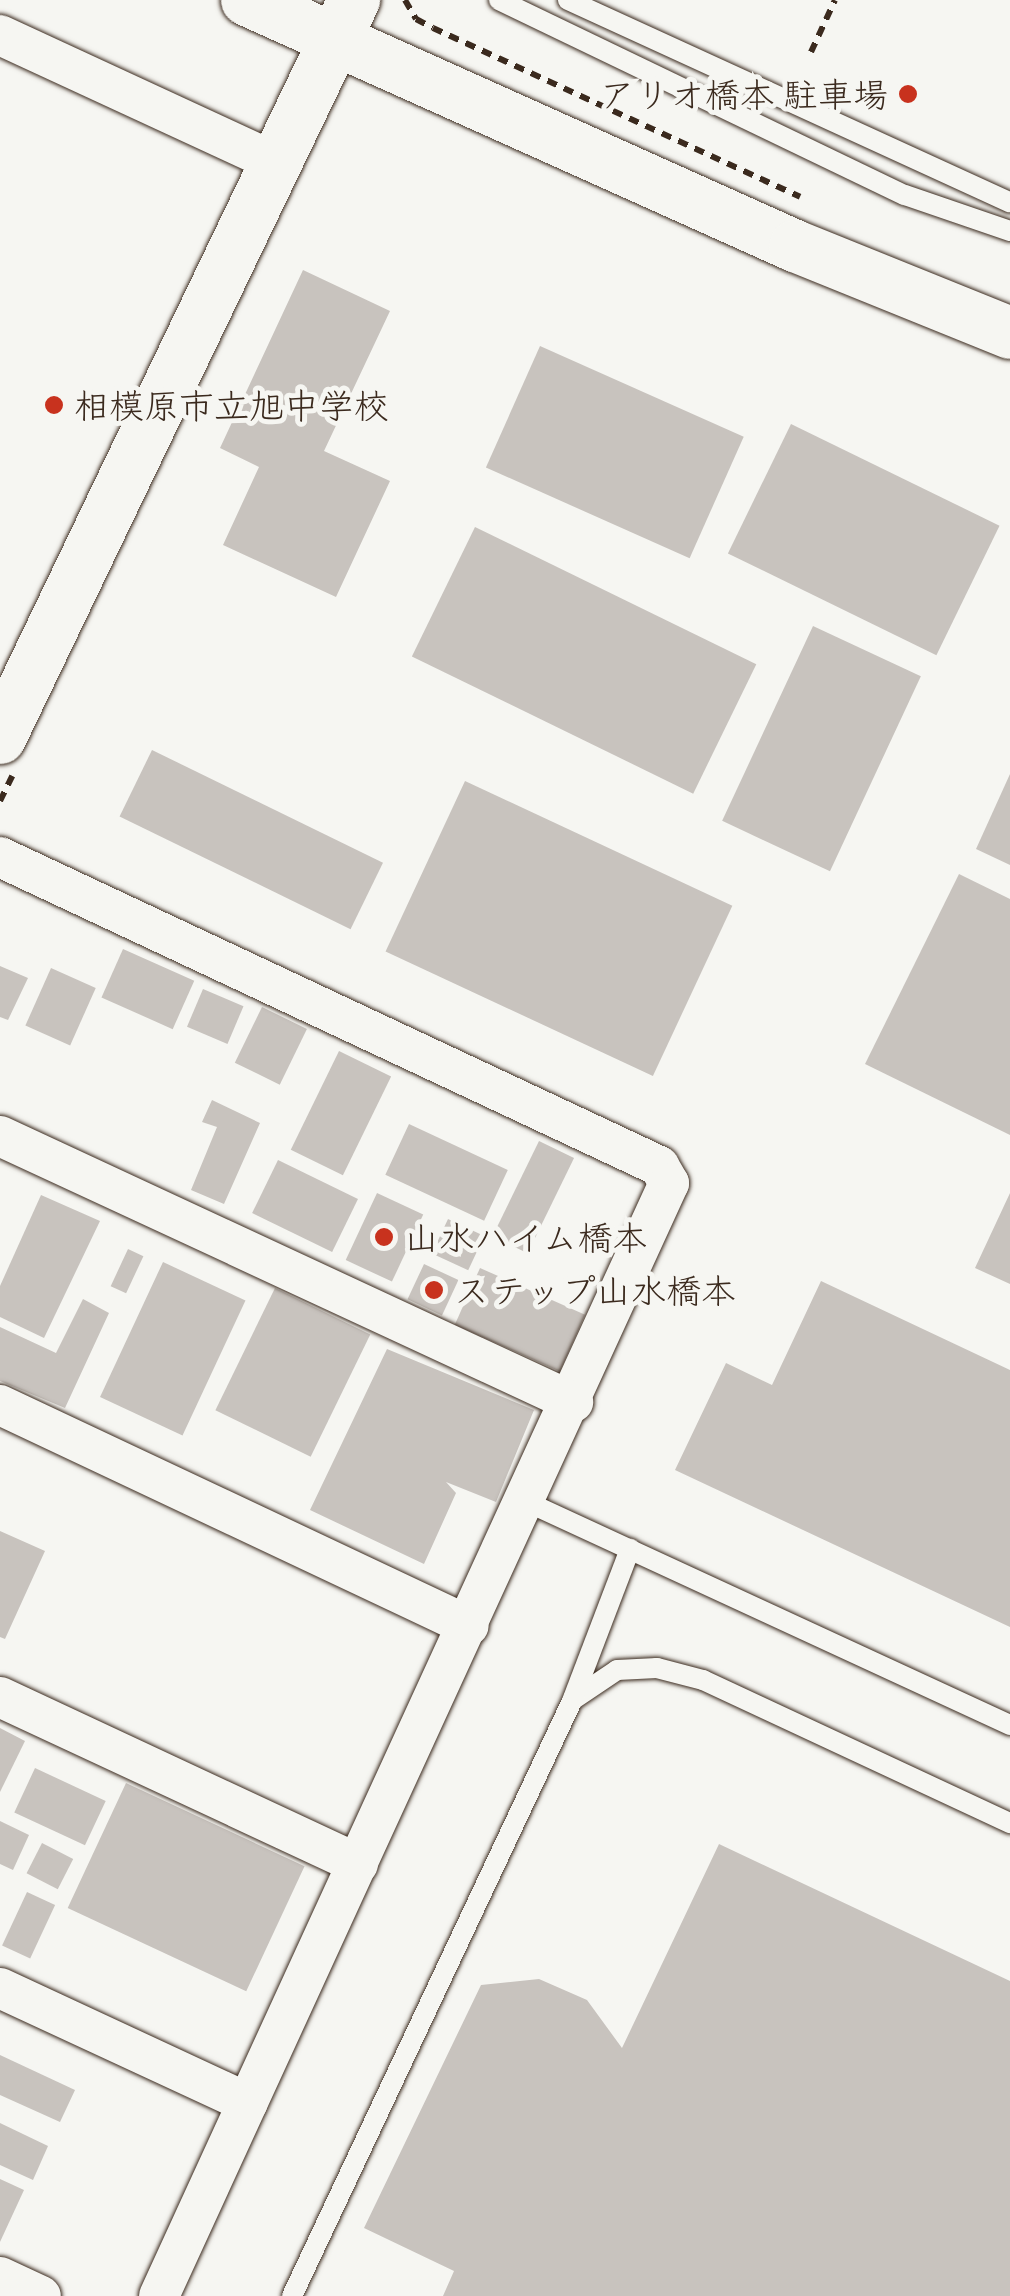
<!DOCTYPE html>
<html>
<head>
<meta charset="utf-8">
<style>
	body { margin:0 }
	#map { position:relative; width:1010px; height:2296px; overflow:hidden; background:#f6f6f2; font-family:Delius,"Klee One",sans-serif }
	div>[style] { position:absolute }
	[style*='--x'] { left:calc(var(--x)*1px); top:calc(var(--y)*1px); width:calc(var(--w)*1px); rotate:calc(var(--a)*1deg) }
	.building>* { inset:0; background:#c8c3be; transform-origin:0 0 }
	.path>* { height:6px; margin-top:-3px; transform-origin:0; background:repeating-linear-gradient(90deg,#3b2a1e 0 10px,transparent 0 18px) }
	.roads { filter:drop-shadow(0 0 2px #3b2a1e) drop-shadow(0 0 2px #3b2a1e) }
	.service>* { height:20px; margin:-10px; padding:0 10px; transform-origin:10px; border-radius:10px; background:#f6f6f2 }
	.minor>* { height:40px; margin:-20px; padding:0 20px; transform-origin:20px; border-radius:20px; background:#f6f6f2 }
	.tertiary>* { height:52px; margin:-26px; padding:0 26px; transform-origin:26px; border-radius:26px; background:#f6f6f2 }
	.dots>* { width:28px; height:28px; translate:-50% -50%; box-sizing:border-box; border:5px solid #f6f6f2; border-radius:50% }
	span { translate:-50% -50%; white-space:nowrap; text-align:center; line-height:1.15; -webkit-text-stroke:10px #f6f6f2; paint-order:stroke }
	.poi-label { font-size:35px; color:#3b2a1e }
	.right { translate:-100% -50%; text-align:right }
	.left { translate:0 -50%; text-align:left }
</style>
</head>
<body>
<div id="map">
	<div class="building">
		<div style="clip-path:polygon(303px 270px,390px 311px,324px 451px,390px 481px,336px 597px,223px 545px,259px 467px,220px 448px)"></div>
		<div style="left:540px;top:346px;width:223px;height:133px;rotate:24deg"></div>
		<div style="left:791px;top:424px;width:232px;height:144px;rotate:26deg"></div>
		<div style="left:475px;top:527px;width:313px;height:144px;rotate:26deg"></div>
		<div style="left:813px;top:626px;width:119px;height:215px;rotate:25deg"></div>
		<div style="left:152px;top:750px;width:257px;height:74px;rotate:26deg"></div>
		<div style="clip-path:polygon(1010px 774px,1010px 865px,976px 849px)"></div>
		<div style="left:465px;top:781px;width:295px;height:188px;rotate:25deg"></div>
		<div style="clip-path:polygon(959px 874px,1010px 899px,1010px 1135px,865px 1064px)"></div>
		<div style="left:123px;top:949px;width:78px;height:53px;rotate:24deg"></div>
		<div style="clip-path:polygon(0 966px,28px 978px,8px 1020px,0 1017px)"></div>
		<div style="left:51px;top:968px;width:49px;height:63px;rotate:24deg"></div>
		<div style="left:203px;top:989px;width:44px;height:41px;rotate:23deg"></div>
		<div style="left:262px;top:1007px;width:50px;height:62px;rotate:26deg"></div>
		<div style="left:339px;top:1051px;width:58px;height:110px;rotate:26deg"></div>
		<div style="clip-path:polygon(212px 1100px,260px 1123px,224px 1204px,191px 1190px,217px 1127px,202px 1122px)"></div>
		<div style="left:409px;top:1124px;width:109px;height:56px;rotate:25deg"></div>
		<div style="left:539px;top:1141px;width:39px;height:106px;rotate:26deg"></div>
		<div style="left:278px;top:1160px;width:89px;height:59px;rotate:26deg"></div>
		<div style="left:377px;top:1193px;width:51px;height:74px;rotate:25deg"></div>
		<div style="clip-path:polygon(1010px 1193px,1010px 1284px,975px 1268px)"></div>
		<div style="clip-path:polygon(41px 1195px,100px 1221px,44px 1338px,0 1317px,0 1286px)"></div>
		<div style="left:448px;top:1219px;width:40px;height:38px;rotate:25deg"></div>
		<div style="left:128px;top:1249px;width:17px;height:41px;rotate:25deg"></div>
		<div style="left:163px;top:1262px;width:91px;height:149px;rotate:25deg"></div>
		<div style="left:424px;top:1264px;width:38px;height:39px;rotate:25deg"></div>
		<div style="left:480px;top:1268px;width:115px;height:62px;rotate:24deg"></div>
		<div style="clip-path:polygon(821px 1281px,1010px 1370px,1010px 1627px,675px 1470px,726px 1363px,772px 1385px)"></div>
		<div style="left:275px;top:1288px;width:106px;height:136px;rotate:26deg"></div>
		<div style="clip-path:polygon(83px 1299px,109px 1313px,65px 1408px,0 1381px,0 1327px,56px 1353px)"></div>
		<div style="clip-path:polygon(387px 1349px,534px 1410px,496px 1502px,446px 1482px,456px 1493px,424px 1564px,310px 1510px)"></div>
		<div style="clip-path:polygon(0 1531px,45px 1551px,5px 1639px,0 1637px)"></div>
		<div style="clip-path:polygon(0 1728px,25px 1741px,0 1792px)"></div>
		<div style="left:35px;top:1768px;width:78px;height:49px;rotate:25deg"></div>
		<div style="left:126px;top:1783px;width:197px;height:138px;rotate:25deg"></div>
		<div style="clip-path:polygon(0 1821px,29px 1835px,13px 1870px,0 1864px)"></div>
		<div style="left:42px;top:1843px;width:35px;height:34px;rotate:27deg"></div>
		<div style="clip-path:polygon(719px 1844px,1010px 1981px,1010px 2296px,443px 2296px,454px 2271px,364px 2228px,481px 1985px,539px 1979px,587px 2000px,622px 2048px)"></div>
		<div style="left:27px;top:1892px;width:31px;height:59px;rotate:25deg"></div>
		<div style="clip-path:polygon(0 2055px,75px 2090px,60px 2122px,0 2095px)"></div>
		<div style="clip-path:polygon(0 2123px,48px 2146px,33px 2180px,0 2165px)"></div>
		<div style="clip-path:polygon(0 2179px,24px 2190px,0 2242px)"></div>
	</div>
	<div class="path">
		<div style="--x:405;--y:0;--w:22;--a:60"></div>
		<div style="--x:416;--y:19;--w:19;--a:28"></div>
		<div style="--x:433;--y:28;--w:404;--a:24.7"></div>
		<div style="--x:811;--y:52;--w:57;--a:-65.2"></div>
		<div style="--x:0;--y:801;--w:28;--a:-64"></div>
	</div>
	<div class="roads">
		<div class="service">
			<div style="--x:499;--y:0;--w:450;--a:25.7"></div>
			<div style="--x:905;--y:195;--w:111;--a:18.9"></div>
			<div style="--x:568;--y:0;--w:486;--a:24.6"></div>
			<div style="--x:527;--y:1502;--w:532;--a:24.78"></div>
			<div style="--x:574;--y:1699;--w:52;--a:-34"></div>
			<div style="--x:617;--y:1670;--w:40;--a:-2.9"></div>
			<div style="--x:657;--y:1668;--w:48;--a:14.6"></div>
			<div style="--x:703;--y:1680;--w:339;--a:25"></div>
			<div style="--x:292;--y:2296;--w:658;--a:-64.8"></div>
			<div style="--x:572;--y:1701;--w:163;--a:-69.1"></div>
		</div>
		<div class="minor">
			<div style="--x:0;--y:35;--w:305;--a:24.8"></div>
			<div style="--x:0;--y:857;--w:728;--a:25.12"></div>
			<div style="--x:659;--y:1166;--w:20;--a:60"></div>
			<div style="--x:669;--y:1183;--w:1224;--a:114.62"></div>
			<div style="--x:0;--y:1136;--w:632;--a:24.9"></div>
			<div style="--x:0;--y:1405;--w:518;--a:25.23"></div>
			<div style="--x:0;--y:1697;--w:395;--a:25"></div>
			<div style="--x:0;--y:1988;--w:273;--a:24.9"></div>
			<div style="--x:0;--y:2277;--w:45;--a:24.9"></div>
		</div>
		<div class="tertiary">
			<div style="--x:247;--y:0;--w:601;--a:24.18"></div>
			<div style="--x:795;--y:246;--w:232;--a:22"></div>
			<div style="--x:0;--y:738;--w:819;--a:-64.37"></div>
		</div>
	</div>
	<div class="dots">
		<div style="left:908px;top:94px;background:#c8321e"></div>
		<div style="left:54px;top:405px;background:#c8321e"></div>
		<div style="left:384px;top:1237px;background:#c8321e"></div>
		<div style="left:434px;top:1290px;background:#c8321e"></div>
	</div>
	<div class="poi-label">
		<span class="right" style="left:888px;top:94px">アリオ橋本 駐車場</span>
		<span class="left" style="left:74px;top:405px">相模原市立旭中学校</span>
		<span class="left" style="left:404px;top:1237px">山水ハイム橋本</span>
		<span class="left" style="left:454px;top:1290px">ステップ山水橋本</span>
	</div>
</div>
</body>
</html>
